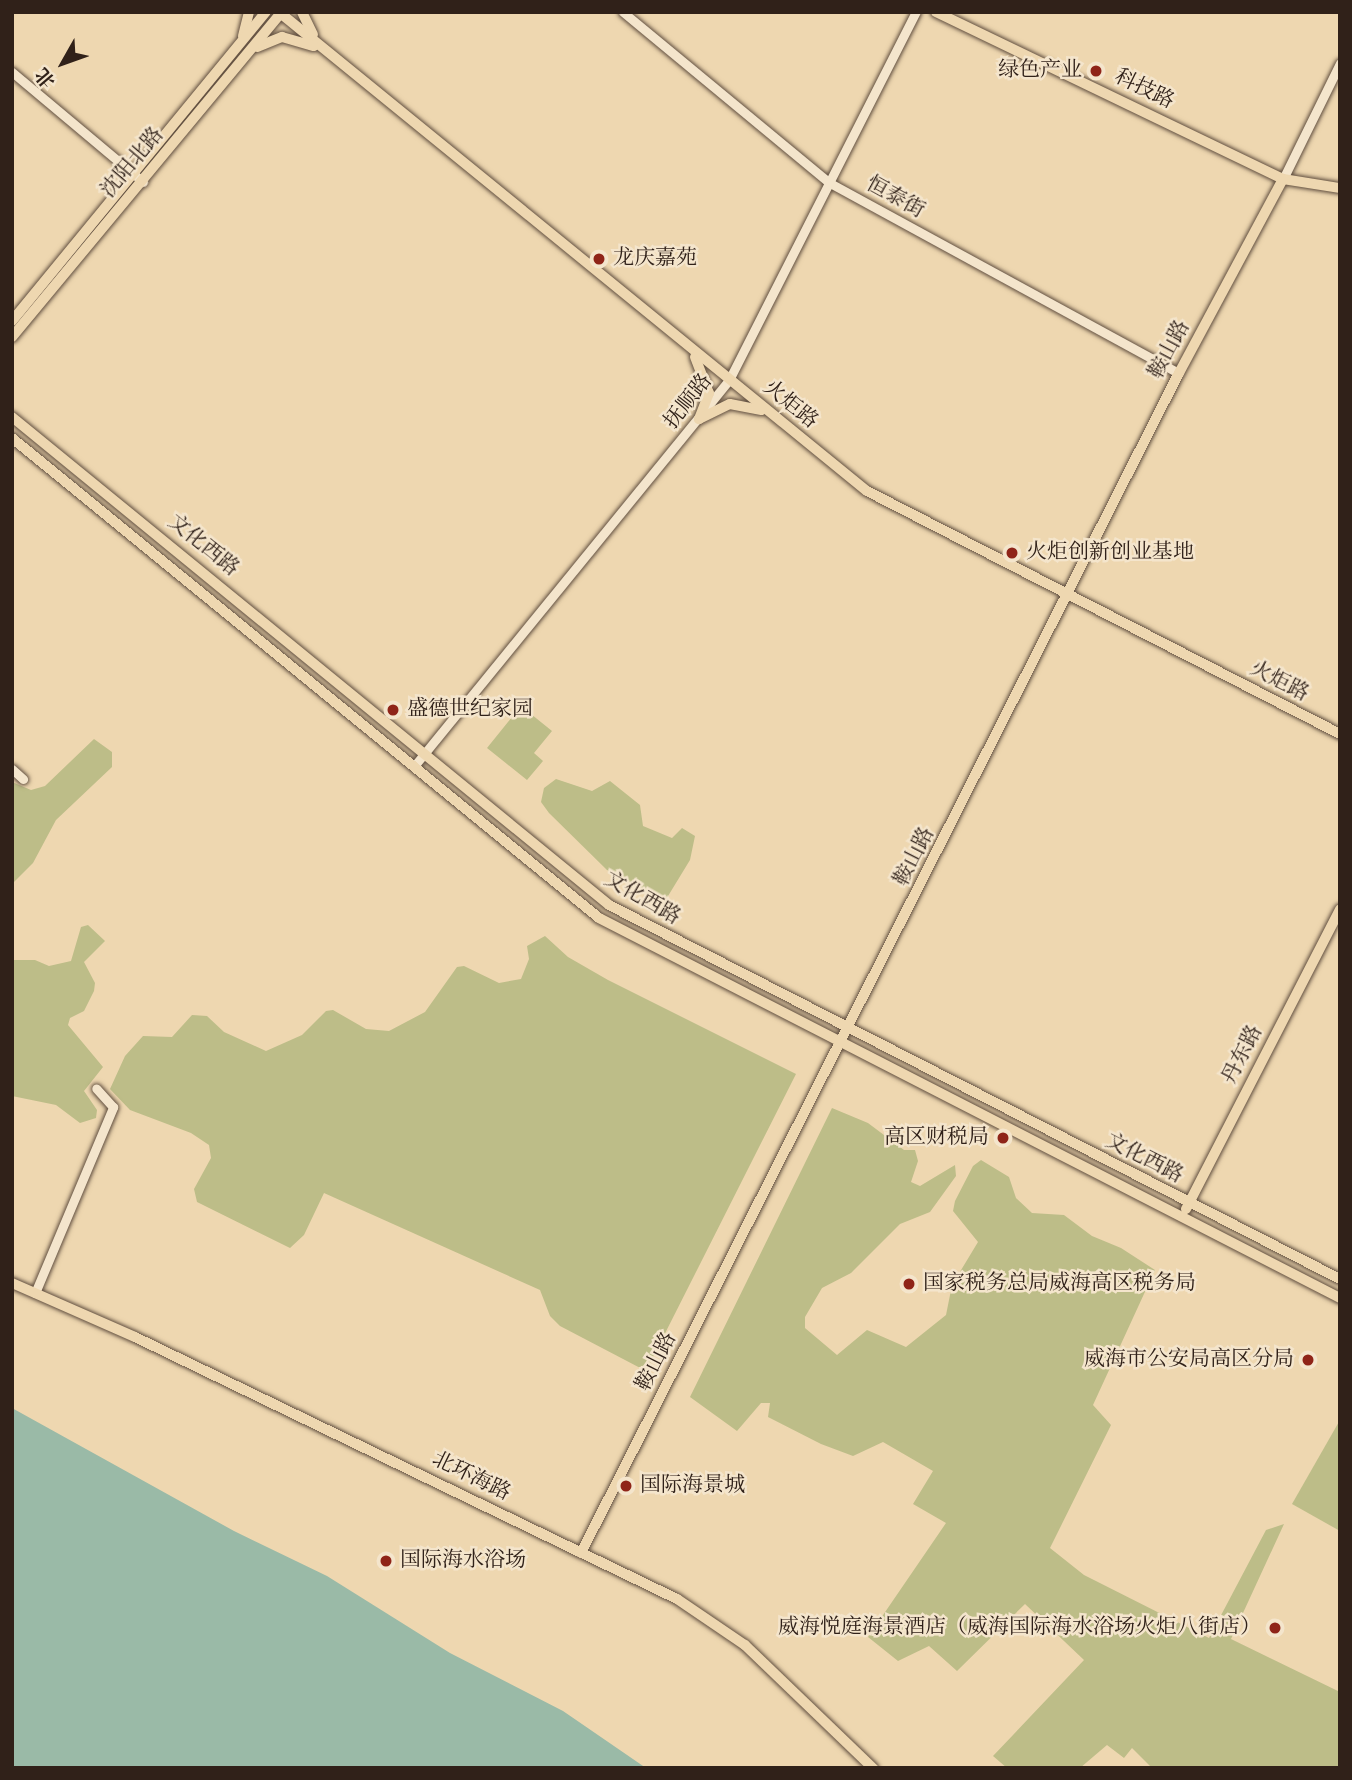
<!DOCTYPE html>
<html>
<head>
<meta charset="utf-8">
<style>
	body { margin:0 }
	#map { position:relative; width:1352px; height:1780px; overflow:hidden; background:#eed7b0; font-family:"Old Standard TT","Noto Serif SC",serif }
	div>[style] { position:absolute }
	[style*='--x'] { left:calc(var(--x)*1px); top:calc(var(--y)*1px); width:calc(var(--w)*1px); rotate:calc(var(--a)*1deg) }
	.green>* { inset:0; background:#bdbd88 }
	.water>* { inset:0; background:#9abaa7 }
	.roads { filter:drop-shadow(0 0 2px #604e3f) drop-shadow(0 0 2px #604e3f) }
	.minor>* { height:9px; margin:-4.5px; padding:0 4.5px; transform-origin:4.5px; border-radius:4.5px; background:#f4e5cc }
	.major>* { height:10px; margin:-5px; padding:0 5px; transform-origin:5px; border-radius:5px; background:#eed7b0 }
	.dots>* { width:19px; height:19px; translate:-50% -50%; box-sizing:border-box; border:4px solid #f4e5cc; border-radius:50% }
	span { translate:-50% -50%; white-space:nowrap; text-align:center; line-height:1.15; -webkit-text-stroke:5px #f4e5cc; paint-order:stroke }
	.poi-label { font-size:21px; color:#302119 }
	.right { translate:-100% -50%; text-align:right }
	.left { translate:0 -50%; text-align:left }
	.street-label { font-size:21px; color:#302119 }
	.frame { position:absolute; inset:0; border:14px solid #302119; pointer-events:none }
	.north { position:absolute; left:28px; top:28px; width:70px; height:70px; -webkit-text-stroke:5px #f4e5cc; paint-order:stroke; rotate:230deg; font-size:19px; font-weight:700; line-height:28px; text-align:center; color:#302119 }
	.north::after { content:''; display:block; margin:auto; width:24px; height:32px; background:#302119; clip-path:polygon(50% 0,100% 100%,50% 72%,0 100%) }
</style>
</head>
<body>
<div id="map">
	<div class="green">
		<div style="clip-path:polygon(521px 706px,552px 731px,534px 753px,543px 761px,527px 780px,487px 748px)"></div>
		<div style="clip-path:polygon(94px 739px,112px 752px,112px 767px,56px 820px,33px 863px,12px 884px,12px 782px,31px 790px,45px 786px)"></div>
		<div style="clip-path:polygon(556px 779px,592px 791px,610px 781px,640px 805px,643px 826px,672px 838px,682px 828px,695px 836px,690px 860px,665px 901px,607px 870px,549px 813px,541px 802px,544px 788px)"></div>
		<div style="clip-path:polygon(88px 925px,105px 941px,84px 962px,95px 983px,94px 991px,84px 1011px,70px 1018px,68px 1025px,103px 1067px,84px 1091px,97px 1110px,96px 1118px,80px 1123px,56px 1105px,12px 1096px,12px 960px,35px 960px,49px 966px,71px 961px,81px 927px)"></div>
		<div style="clip-path:polygon(545px 936px,568px 957px,608px 980px,796px 1074px,646px 1371px,560px 1326px,550px 1316px,540px 1290px,324px 1193px,304px 1235px,290px 1248px,197px 1202px,194px 1189px,211px 1158px,209px 1145px,191px 1133px,130px 1110px,110px 1089px,125px 1056px,143px 1036px,172px 1037px,192px 1015px,207px 1016px,224px 1032px,266px 1051px,302px 1035px,326px 1011px,333px 1010px,366px 1029px,389px 1031px,425px 1012px,457px 967px,464px 966px,499px 983px,521px 979px,529px 959px,527px 946px)"></div>
		<div style="clip-path:polygon(832px 1108px,868px 1123px,904px 1150px,915px 1150px,918px 1161px,911px 1182px,920px 1186px,955px 1165px,956px 1176px,930px 1212px,900px 1224px,851px 1273px,822px 1288px,805px 1317px,805px 1328px,837px 1355px,867px 1330px,906px 1347px,946px 1315px,952px 1285px,978px 1242px,953px 1211px,955px 1201px,973px 1166px,981px 1160px,1009px 1177px,1016px 1198px,1032px 1213px,1064px 1215px,1092px 1236px,1121px 1248px,1155px 1270px,1093px 1405px,1111px 1425px,1050px 1548px,1084px 1575px,1209px 1638px,1266px 1530px,1284px 1524px,1231px 1639px,1340px 1692px,1340px 1768px,1152px 1768px,1132px 1748px,1124px 1758px,1107px 1745px,1080px 1768px,1007px 1768px,993px 1756px,1084px 1660px,1025px 1604px,957px 1671px,929px 1646px,898px 1661px,868px 1637px,946px 1523px,913px 1504px,933px 1471px,883px 1442px,853px 1456px,821px 1444px,768px 1417px,770px 1403px,761px 1403px,737px 1431px,690px 1397px)"></div>
		<div style="clip-path:polygon(1340px 1420px,1340px 1531px,1292px 1504px)"></div>
	</div>
	<div class="water">
		<div style="clip-path:polygon(12px 1408px,234px 1531px,327px 1576px,450px 1653px,563px 1711px,646px 1768px,12px 1768px)"></div>
	</div>
	<div class="roads">
		<div class="minor">
			<div style="--x:623;--y:12;--w:268;--a:39.6"></div>
			<div style="--x:830;--y:183;--w:397;--a:28.6"></div>
			<div style="--x:12;--y:72;--w:171;--a:40"></div>
			<div style="--x:1283;--y:179;--w:129;--a:-63.8"></div>
			<div style="--x:415;--y:765;--w:497;--a:-50.8"></div>
			<div style="--x:729;--y:380;--w:413;--a:-63.1"></div>
			<div style="--x:12;--y:769;--w:15;--a:42"></div>
			<div style="--x:35;--y:1293;--w:202;--a:-67.2"></div>
			<div style="--x:113;--y:1107;--w:25;--a:-132"></div>
		</div>
		<div class="major">
			<div style="--x:279;--y:12;--w:758;--a:39.17"></div>
			<div style="--x:867;--y:491;--w:532;--a:27.19"></div>
			<div style="--x:302;--y:12;--w:25;--a:64"></div>
			<div style="--x:936;--y:12;--w:385;--a:25.7"></div>
			<div style="--x:1283;--y:179;--w:58;--a:9"></div>
			<div style="--x:243;--y:36;--w:25;--a:-76"></div>
			<div style="--x:257;--y:47;--w:27;--a:-22"></div>
			<div style="--x:282;--y:37;--w:33;--a:16"></div>
			<div style="--x:12;--y:321;--w:400;--a:-50.6"></div>
			<div style="--x:12;--y:337;--w:423;--a:-50.3"></div>
			<div style="--x:695;--y:357;--w:39;--a:69"></div>
			<div style="--x:709;--y:393;--w:28;--a:111"></div>
			<div style="--x:12;--y:417;--w:771;--a:39.26"></div>
			<div style="--x:609;--y:905;--w:821;--a:27.1"></div>
			<div style="--x:699;--y:419;--w:34;--a:-26"></div>
			<div style="--x:730;--y:404;--w:32;--a:11"></div>
			<div style="--x:12;--y:438;--w:758;--a:39.27"></div>
			<div style="--x:599;--y:918;--w:833;--a:27.15"></div>
			<div style="--x:1186;--y:1209;--w:337;--a:-62.8"></div>
			<div style="--x:12;--y:1283;--w:134;--a:23.7"></div>
			<div style="--x:135;--y:1337;--w:602;--a:25.8"></div>
			<div style="--x:677;--y:1599;--w:82;--a:34.1"></div>
			<div style="--x:745;--y:1645;--w:178;--a:43.9"></div>
			<div style="--x:581;--y:1553;--w:1323;--a:-63.13"></div>
			<div style="--x:1179;--y:373;--w:220;--a:-61.8"></div>
		</div>
	</div>
	<div class="dots">
		<div style="left:1096px;top:71px;background:#8f2418"></div>
		<div style="left:599px;top:259px;background:#8f2418"></div>
		<div style="left:1012px;top:553px;background:#8f2418"></div>
		<div style="left:393px;top:710px;background:#8f2418"></div>
		<div style="left:1003px;top:1138px;background:#8f2418"></div>
		<div style="left:909px;top:1284px;background:#8f2418"></div>
		<div style="left:1308px;top:1360px;background:#8f2418"></div>
		<div style="left:626px;top:1486px;background:#8f2418"></div>
		<div style="left:386px;top:1561px;background:#8f2418"></div>
		<div style="left:1275px;top:1628px;background:#8f2418"></div>
	</div>
	<div class="poi-label">
		<span class="right" style="left:1082px;top:71px">绿色产业</span>
		<span class="left" style="left:613px;top:259px">龙庆嘉苑</span>
		<span class="left" style="left:1026px;top:553px">火炬创新创业基地</span>
		<span class="left" style="left:407px;top:710px">盛德世纪家园</span>
		<span class="right" style="left:989px;top:1138px">高区财税局</span>
		<span class="left" style="left:923px;top:1284px">国家税务总局威海高区税务局</span>
		<span class="right" style="left:1294px;top:1360px">威海市公安局高区分局</span>
		<span class="left" style="left:640px;top:1486px">国际海景城</span>
		<span class="left" style="left:400px;top:1561px">国际海水浴场</span>
		<span class="right" style="left:1261px;top:1628px">威海悦庭海景酒店（威海国际海水浴场火炬八街店）</span>
	</div>
	<div class="street-label">
		<span style="left:1144px;top:90px;rotate:26deg">科技路</span>
		<span style="left:133px;top:163px;rotate:-50deg">沈阳北路</span>
		<span style="left:895px;top:198px;rotate:29deg">恒泰街</span>
		<span style="left:1170px;top:350px;rotate:-62deg">鞍山路</span>
		<span style="left:689px;top:402px;rotate:-52deg">抚顺路</span>
		<span style="left:790px;top:405px;rotate:39deg">火炬路</span>
		<span style="left:203px;top:546px;rotate:39deg">文化西路</span>
		<span style="left:1279px;top:682px;rotate:27deg">火炬路</span>
		<span style="left:915px;top:857px;rotate:-63deg">鞍山路</span>
		<span style="left:642px;top:899px;rotate:30deg">文化西路</span>
		<span style="left:1243px;top:1055px;rotate:-63deg">丹东路</span>
		<span style="left:1144px;top:1159px;rotate:27deg">文化西路</span>
		<span style="left:657px;top:1362px;rotate:-63deg">鞍山路</span>
		<span style="left:471px;top:1477px;rotate:26deg">北环海路</span>
	</div>
	<div class="frame"></div>
	<div class="north">北</div>
</div>
</body>
</html>
